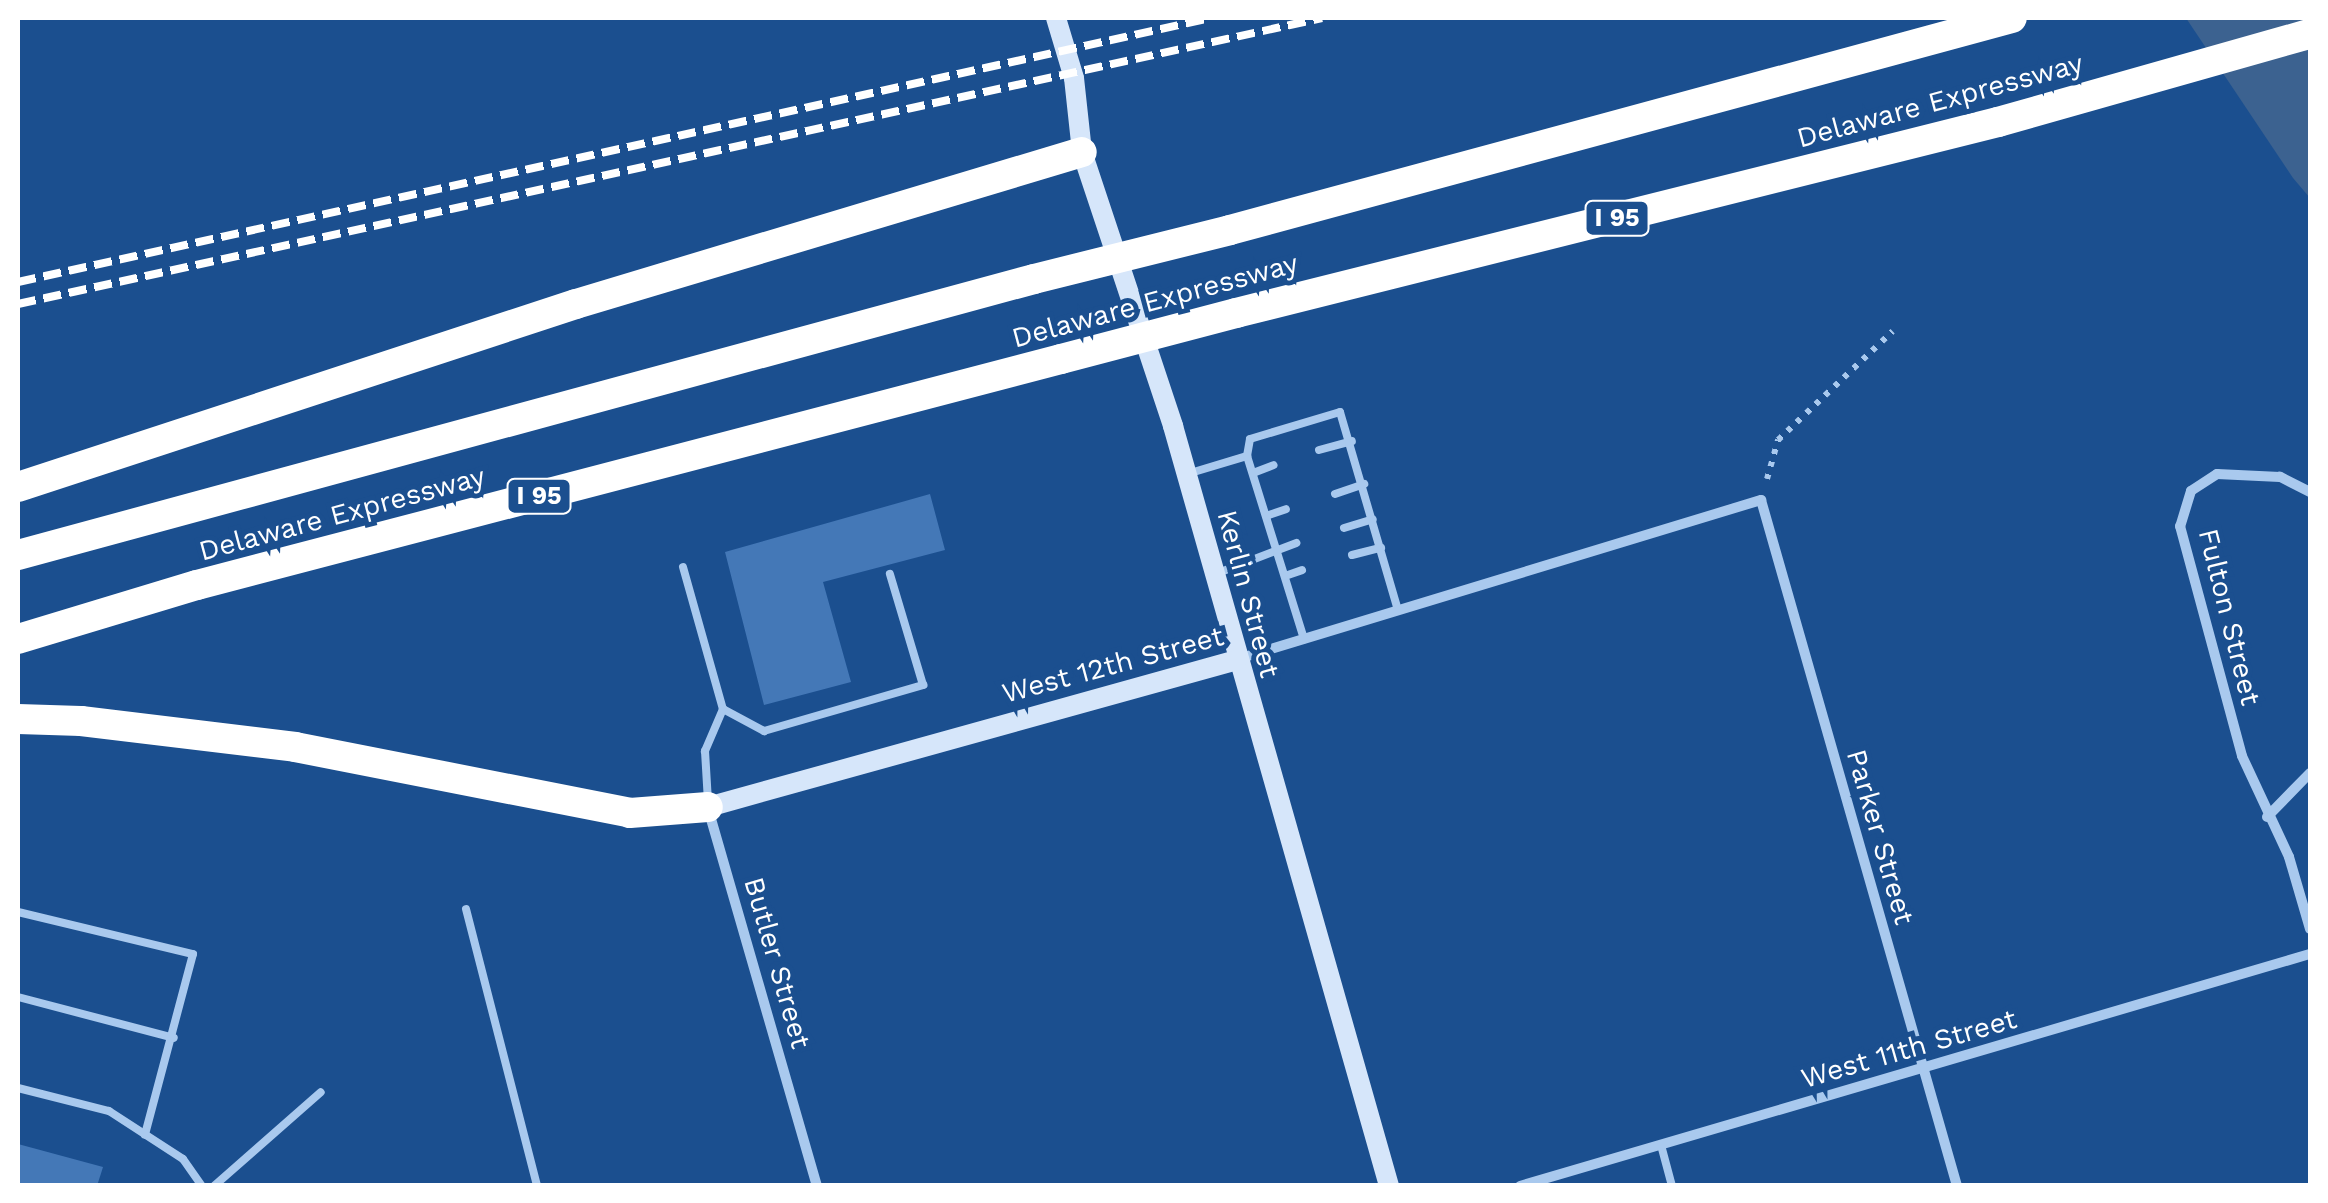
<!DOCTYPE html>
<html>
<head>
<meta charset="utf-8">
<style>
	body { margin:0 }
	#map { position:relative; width:2328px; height:1203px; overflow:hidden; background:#1b4f8f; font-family:"Work Sans",sans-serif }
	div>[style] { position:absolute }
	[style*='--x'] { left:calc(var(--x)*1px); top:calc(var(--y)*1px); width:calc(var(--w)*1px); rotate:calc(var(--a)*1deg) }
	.water>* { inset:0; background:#3c6290 }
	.building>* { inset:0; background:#4478b7 }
	.path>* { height:6px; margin-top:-3px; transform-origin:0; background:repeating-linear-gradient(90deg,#a9c9ee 0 5px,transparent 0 13px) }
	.lane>* { height:8px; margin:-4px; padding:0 4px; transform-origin:4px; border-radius:4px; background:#a9c9ee }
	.street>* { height:10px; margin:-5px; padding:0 5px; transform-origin:5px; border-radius:5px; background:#a9c9ee }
	.secondary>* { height:20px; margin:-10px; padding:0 10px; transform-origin:10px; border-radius:10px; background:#d6e6fa }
	.highway>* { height:30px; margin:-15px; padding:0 15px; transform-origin:15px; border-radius:15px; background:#fff }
	.rail>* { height:8px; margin-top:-4px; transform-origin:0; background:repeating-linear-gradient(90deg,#fff 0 18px,transparent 0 26px) }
	.highway-bridge>* { height:30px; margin:-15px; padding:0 15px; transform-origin:15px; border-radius:15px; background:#fff }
	span { translate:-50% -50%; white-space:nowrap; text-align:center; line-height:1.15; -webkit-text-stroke:10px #1b4f8f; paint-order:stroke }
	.shield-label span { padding:2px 8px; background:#1b4f8f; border:2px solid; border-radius:8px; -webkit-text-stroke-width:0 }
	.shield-label { font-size:25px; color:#fff; font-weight:700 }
	.street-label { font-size:28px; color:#fff }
	.frame { position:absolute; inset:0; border:20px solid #fff; pointer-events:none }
</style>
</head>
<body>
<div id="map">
	<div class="water">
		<div style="clip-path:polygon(2186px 18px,2310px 18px,2310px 198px,2293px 178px)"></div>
	</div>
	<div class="building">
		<div style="clip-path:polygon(930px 494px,945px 550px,823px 582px,851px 682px,764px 705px,725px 552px)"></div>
		<div style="clip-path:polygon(18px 1144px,103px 1167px,97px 1186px,18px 1186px)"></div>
	</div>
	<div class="path">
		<div style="--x:1767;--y:479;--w:41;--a:-74.2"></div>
		<div style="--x:1778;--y:440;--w:158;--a:-43.5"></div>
	</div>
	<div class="lane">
		<div style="--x:1319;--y:450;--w:34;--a:-15"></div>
		<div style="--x:1247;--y:456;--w:192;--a:72.7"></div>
		<div style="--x:1253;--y:473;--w:22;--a:-21"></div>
		<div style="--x:1187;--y:474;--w:63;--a:-16.7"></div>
		<div style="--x:1247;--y:456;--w:17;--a:-80"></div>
		<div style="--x:1250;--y:439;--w:94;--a:-16.7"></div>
		<div style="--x:1340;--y:412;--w:206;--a:73.7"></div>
		<div style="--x:1335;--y:494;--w:31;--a:-19"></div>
		<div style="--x:1266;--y:516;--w:21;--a:-19"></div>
		<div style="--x:1344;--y:528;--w:30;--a:-17"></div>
		<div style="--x:1352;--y:555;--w:30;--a:-14"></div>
		<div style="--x:683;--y:567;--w:148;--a:74.3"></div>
		<div style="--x:723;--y:709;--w:46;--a:113.2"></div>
		<div style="--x:705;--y:751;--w:51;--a:86.6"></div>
		<div style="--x:1218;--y:573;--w:84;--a:-21"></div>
		<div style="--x:1285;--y:576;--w:18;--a:-19"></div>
		<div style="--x:723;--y:709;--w:47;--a:28.2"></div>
		<div style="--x:764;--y:731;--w:166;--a:-16.1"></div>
		<div style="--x:923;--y:685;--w:116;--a:-106.6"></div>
		<div style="--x:466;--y:909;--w:286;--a:75.6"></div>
		<div style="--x:18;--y:912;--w:180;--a:13.5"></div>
		<div style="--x:193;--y:954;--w:187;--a:104.9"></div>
		<div style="--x:18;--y:997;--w:161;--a:14.7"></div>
		<div style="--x:18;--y:1088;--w:94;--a:14.2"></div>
		<div style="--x:109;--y:1111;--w:88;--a:33"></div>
		<div style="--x:183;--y:1159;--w:33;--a:55"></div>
		<div style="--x:1661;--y:1145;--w:42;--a:75"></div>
		<div style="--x:214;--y:1186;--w:142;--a:-41.3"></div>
	</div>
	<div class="street">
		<div style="--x:2310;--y:492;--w:34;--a:-153"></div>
		<div style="--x:2280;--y:477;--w:63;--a:-177.3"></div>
		<div style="--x:2217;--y:474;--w:31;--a:147"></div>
		<div style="--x:2191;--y:491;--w:37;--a:107"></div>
		<div style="--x:2180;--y:526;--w:238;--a:74.9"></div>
		<div style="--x:2242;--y:756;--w:111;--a:65"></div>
		<div style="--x:2289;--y:857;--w:75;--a:73.7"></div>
		<div style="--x:1238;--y:659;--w:547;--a:-16.91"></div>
		<div style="--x:1761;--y:500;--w:713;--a:74.05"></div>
		<div style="--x:709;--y:812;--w:389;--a:73.9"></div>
		<div style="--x:2267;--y:817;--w:62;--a:-45.7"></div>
		<div style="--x:1520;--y:1186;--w:823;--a:-16.37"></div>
	</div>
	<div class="secondary">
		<div style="--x:1056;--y:18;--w:63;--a:73.3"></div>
		<div style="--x:1074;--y:78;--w:74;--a:83.8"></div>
		<div style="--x:1082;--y:152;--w:289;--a:71.6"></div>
		<div style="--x:1173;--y:426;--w:790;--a:74.13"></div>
		<div style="--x:708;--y:807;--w:549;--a:-15.53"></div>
	</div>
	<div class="highway">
		<div style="--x:1230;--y:230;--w:810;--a:-15.17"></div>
		<div style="--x:1236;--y:313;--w:786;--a:-14.07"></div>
		<div style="--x:1998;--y:122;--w:324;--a:-15.8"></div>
		<div style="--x:18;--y:487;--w:587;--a:-18.16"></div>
		<div style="--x:576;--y:304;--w:528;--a:-16.72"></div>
		<div style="--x:18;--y:555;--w:1053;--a:-15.2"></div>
		<div style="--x:18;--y:639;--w:187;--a:-16.8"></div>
		<div style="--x:197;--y:585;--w:893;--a:-14.66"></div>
		<div style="--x:18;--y:719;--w:63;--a:1.8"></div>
		<div style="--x:81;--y:721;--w:216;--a:6.9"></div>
		<div style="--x:295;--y:747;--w:341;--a:11.1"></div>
		<div style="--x:630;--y:813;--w:78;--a:-4.4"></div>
	</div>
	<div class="rail">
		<div style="--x:18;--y:282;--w:1222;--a:-12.48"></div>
		<div style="--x:18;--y:304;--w:1335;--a:-12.37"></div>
	</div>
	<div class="highway-bridge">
		<div style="--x:1034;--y:279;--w:202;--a:-14"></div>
		<div style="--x:1061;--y:359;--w:181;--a:-14.7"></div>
	</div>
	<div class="shield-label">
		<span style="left:1617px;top:218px">I 95</span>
		<span style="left:539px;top:496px">I 95</span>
	</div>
	<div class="street-label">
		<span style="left:1940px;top:101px;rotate:-15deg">Delaware Expressway</span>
		<span style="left:1155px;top:301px;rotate:-15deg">Delaware Expressway</span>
		<span style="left:342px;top:514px;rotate:-15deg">Delaware Expressway</span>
		<span style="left:1248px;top:594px;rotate:75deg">Kerlin Street</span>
		<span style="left:2229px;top:617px;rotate:76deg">Fulton Street</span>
		<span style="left:1113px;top:665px;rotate:-15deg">West 12th Street</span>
		<span style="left:1880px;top:837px;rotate:74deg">Parker Street</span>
		<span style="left:777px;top:963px;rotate:74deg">Butler Street</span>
		<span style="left:1909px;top:1049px;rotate:-16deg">West 11th Street</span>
	</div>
	<div class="frame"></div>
</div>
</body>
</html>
